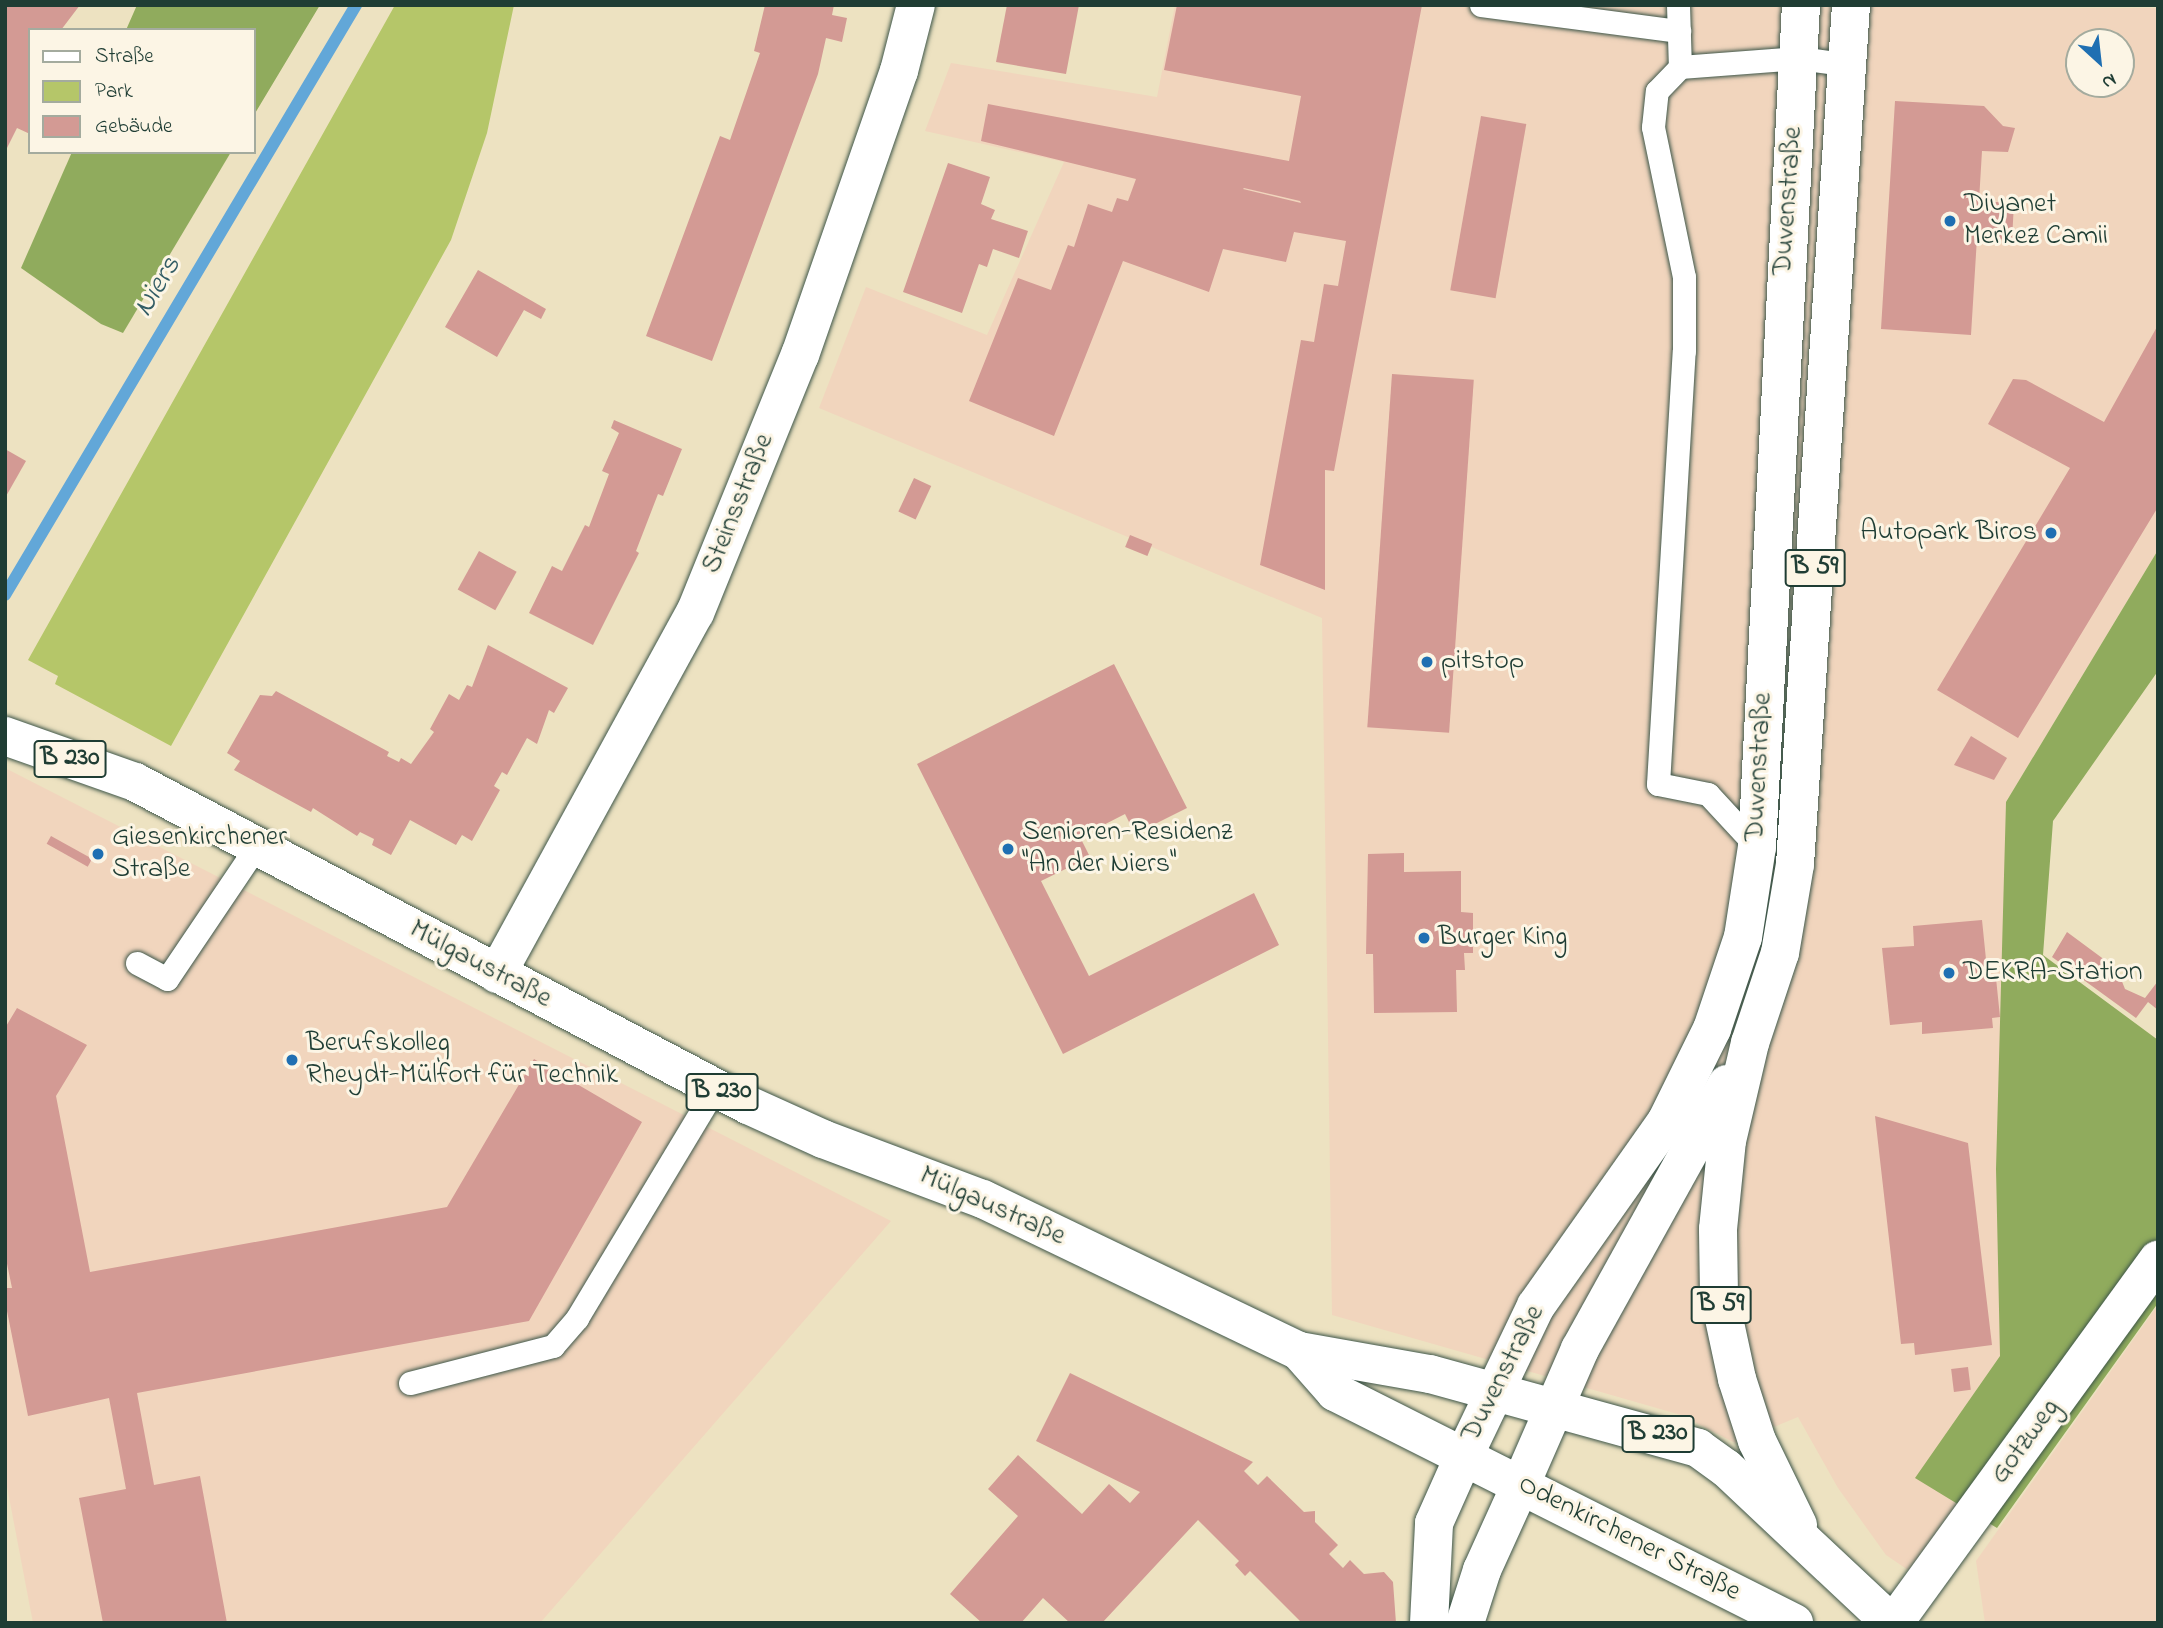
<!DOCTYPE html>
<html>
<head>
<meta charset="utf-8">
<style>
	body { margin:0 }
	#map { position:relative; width:2163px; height:1628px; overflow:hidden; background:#ede2c1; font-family:"Indie Flower",sans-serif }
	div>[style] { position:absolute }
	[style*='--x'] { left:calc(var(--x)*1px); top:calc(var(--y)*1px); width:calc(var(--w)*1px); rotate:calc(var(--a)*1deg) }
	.built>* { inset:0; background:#f1d5bd }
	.green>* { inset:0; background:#b5c669 }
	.forest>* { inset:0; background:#90ab5d }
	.stream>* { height:12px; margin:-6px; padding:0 6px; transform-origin:6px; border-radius:6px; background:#62a7d8 }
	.building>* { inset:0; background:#d39a94; transform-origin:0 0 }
	.roads { filter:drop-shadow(0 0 2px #3e5649) drop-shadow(0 0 2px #3e5649) }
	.lane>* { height:23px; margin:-11.5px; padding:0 11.5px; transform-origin:11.5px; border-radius:11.5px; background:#fff }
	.street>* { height:38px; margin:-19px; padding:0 19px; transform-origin:19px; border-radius:19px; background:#fff }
	.secondary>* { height:38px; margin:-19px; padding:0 19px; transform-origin:19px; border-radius:19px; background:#fff }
	.primary>* { height:38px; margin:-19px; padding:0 19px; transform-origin:19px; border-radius:19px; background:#fff }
	.dots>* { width:19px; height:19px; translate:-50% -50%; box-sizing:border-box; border:4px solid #fcf5e5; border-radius:50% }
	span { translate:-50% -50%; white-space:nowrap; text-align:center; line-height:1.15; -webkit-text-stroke:6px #fcf5e5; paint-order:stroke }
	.shield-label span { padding:2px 5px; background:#fcf5e5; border:2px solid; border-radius:5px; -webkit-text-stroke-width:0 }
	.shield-label { font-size:26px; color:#1f3d34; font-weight:700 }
	.street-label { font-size:28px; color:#1f3d34 }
	.poi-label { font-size:28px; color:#1f3d34 }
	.left { translate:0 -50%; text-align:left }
	.right { translate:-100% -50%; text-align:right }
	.water-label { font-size:30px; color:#335d65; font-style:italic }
	.frame { position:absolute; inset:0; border:7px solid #1f3d34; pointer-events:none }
	.legend { position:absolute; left:28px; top:28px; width:228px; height:126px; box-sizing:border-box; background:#fcf5e5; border:2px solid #a4ab9e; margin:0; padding:9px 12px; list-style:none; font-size:21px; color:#1f3d34 }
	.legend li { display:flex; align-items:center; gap:14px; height:35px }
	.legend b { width:35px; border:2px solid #a4ab9e }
	.north { position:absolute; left:2065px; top:28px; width:70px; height:70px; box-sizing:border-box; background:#fcf5e5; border:2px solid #a4ab9e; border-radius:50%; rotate:153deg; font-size:19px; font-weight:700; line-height:28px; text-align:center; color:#1f3d34 }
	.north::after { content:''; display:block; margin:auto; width:24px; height:32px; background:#1f6fb2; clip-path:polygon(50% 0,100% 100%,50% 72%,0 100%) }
</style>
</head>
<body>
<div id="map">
	<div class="built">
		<div style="clip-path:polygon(evenodd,1175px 5px,2158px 8px,2158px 550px,2006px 802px,2000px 1356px,1916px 1478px,1960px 1505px,1911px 1572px,1886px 1555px,1838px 1488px,1798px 1417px,1735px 1443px,1681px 1415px,1332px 1315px,1322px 618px,819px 408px,866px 287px,987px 335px,1064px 162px,925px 131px,951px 63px,1157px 97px,1175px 5px,2079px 42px,2121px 42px,2121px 84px,2079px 84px,2079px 42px)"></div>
		<div style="clip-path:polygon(5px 768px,891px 1221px,540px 1623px,33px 1623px,5px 1476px)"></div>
		<div style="clip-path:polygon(2158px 1305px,2158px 1623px,1985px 1623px,1976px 1561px)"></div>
	</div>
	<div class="green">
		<div style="clip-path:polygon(395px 5px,514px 5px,487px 133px,451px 240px,171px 746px,55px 684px,58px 676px,28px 660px)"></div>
	</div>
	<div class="forest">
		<div style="clip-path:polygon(137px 5px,320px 5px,254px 115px,254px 30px,126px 30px)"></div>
		<div style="clip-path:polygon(72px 152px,231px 152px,123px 333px,101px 324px,21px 268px)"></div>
		<div style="clip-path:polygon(2158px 550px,2158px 671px,2053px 821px,2043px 955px,2158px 1040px,2158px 1303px,1997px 1528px,1915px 1478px,2000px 1356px,1996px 1169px,2006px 802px)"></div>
	</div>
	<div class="stream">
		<div style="--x:5;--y:595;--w:687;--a:-59.25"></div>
	</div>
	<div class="building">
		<div style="clip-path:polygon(5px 5px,80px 5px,61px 30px,30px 30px,30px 134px,17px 128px,5px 152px)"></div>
		<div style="clip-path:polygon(765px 5px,834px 5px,832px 15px,847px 18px,842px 42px,826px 38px,818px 74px,712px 361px,646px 336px,720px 136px,730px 140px,760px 53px,754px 51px)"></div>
		<div style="clip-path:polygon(1007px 5px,1079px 5px,1066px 74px,996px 62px)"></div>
		<div style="clip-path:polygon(evenodd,1177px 5px,1422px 5px,1334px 471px,1325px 470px,1325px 590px,1260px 565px,1301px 340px,1314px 342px,1324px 284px,1338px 286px,1346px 241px,1294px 232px,1286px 262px,1223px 249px,1209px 292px,1123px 261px,1054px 436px,969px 401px,1018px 278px,1051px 290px,1068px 245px,1074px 247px,1088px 204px,1112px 212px,1117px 198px,1128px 201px,1136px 179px,981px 141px,988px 104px,1289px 161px,1301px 96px,1164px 70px,1177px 5px,1244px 188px,1300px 201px,1301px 203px,1243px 189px,1244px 188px)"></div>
		<div style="clip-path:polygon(1895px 101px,1984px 106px,2003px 126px,2015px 128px,2008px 152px,1982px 151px,1979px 201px,2014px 203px,2012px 240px,1977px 238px,1971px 335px,1881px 329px)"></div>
		<div style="left:1481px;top:116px;width:46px;height:177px;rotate:10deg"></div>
		<div style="clip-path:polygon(948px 163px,990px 177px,981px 204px,995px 210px,991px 219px,1028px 231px,1019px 258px,993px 249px,987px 267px,979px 264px,962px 313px,903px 292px)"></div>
		<div style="clip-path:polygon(478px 270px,546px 309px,541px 319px,524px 310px,497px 357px,445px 327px)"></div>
		<div style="clip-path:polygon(2158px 325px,2158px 507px,2018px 738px,1937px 690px,2070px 468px,1988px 424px,2013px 379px,2026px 380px,2104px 422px)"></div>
		<div style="left:1392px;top:374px;width:82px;height:354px;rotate:4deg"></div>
		<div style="clip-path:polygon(614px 420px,682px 449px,663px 496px,658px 494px,636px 551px,639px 553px,593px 645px,529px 613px,552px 566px,562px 571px,585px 525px,589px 527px,609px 474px,602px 471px,619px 433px,611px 428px)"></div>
		<div style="clip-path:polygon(5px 449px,26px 461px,5px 498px)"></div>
		<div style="left:914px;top:478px;width:19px;height:37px;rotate:25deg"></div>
		<div style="left:1130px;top:535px;width:24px;height:13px;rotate:22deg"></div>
		<div style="left:479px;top:551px;width:43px;height:44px;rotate:29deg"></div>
		<div style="clip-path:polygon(488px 645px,568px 688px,554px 713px,549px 710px,537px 744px,527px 738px,507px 775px,502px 772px,494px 786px,500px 790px,472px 841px,462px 835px,456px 845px,410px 820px,391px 855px,372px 845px,374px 839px,360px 832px,357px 836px,313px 808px,311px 812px,234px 770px,240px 761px,227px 753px,260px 695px,272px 696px,276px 691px,389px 752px,387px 756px,399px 762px,401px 758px,411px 764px,434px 732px,430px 729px,449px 694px,459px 700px,467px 685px,472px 687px)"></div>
		<div style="clip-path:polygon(1114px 664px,1187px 808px,1135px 834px,1125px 814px,1080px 837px,1090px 857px,1041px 881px,1089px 976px,1254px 893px,1279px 945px,1063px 1054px,917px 764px)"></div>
		<div style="clip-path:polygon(1971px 736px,2007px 758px,1994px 780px,1954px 765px)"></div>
		<div style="left:51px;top:836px;width:47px;height:9px;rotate:29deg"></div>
		<div style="clip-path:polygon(1404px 853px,1404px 872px,1461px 871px,1461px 912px,1473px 913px,1473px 953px,1464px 953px,1465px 970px,1456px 970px,1457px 1012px,1374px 1013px,1373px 954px,1366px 954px,1368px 854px)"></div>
		<div style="clip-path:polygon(1982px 920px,1988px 979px,1996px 978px,2000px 1017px,1992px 1018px,1993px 1028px,1922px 1034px,1922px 1022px,1890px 1025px,1882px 948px,1914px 946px,1913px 926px)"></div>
		<div style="clip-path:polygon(2067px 932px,2117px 969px,2125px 989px,2145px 998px,2158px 981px,2158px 1010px,2148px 1002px,2136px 1018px,2052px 957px)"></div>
		<div style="clip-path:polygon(17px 1008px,87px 1045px,56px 1096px,90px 1272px,447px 1207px,534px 1059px,642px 1122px,529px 1321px,137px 1393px,154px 1485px,200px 1476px,227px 1623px,103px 1623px,79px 1498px,126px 1489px,109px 1398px,28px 1416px,5px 1301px,5px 1288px,12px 1288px,5px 1254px,5px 1028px)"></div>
		<div style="clip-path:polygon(1875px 1116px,1968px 1143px,1992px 1345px,1915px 1355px,1914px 1343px,1901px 1344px)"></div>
		<div style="left:1968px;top:1367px;width:23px;height:17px;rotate:83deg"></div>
		<div style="clip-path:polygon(1070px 1373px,1253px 1462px,1244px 1471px,1258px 1485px,1267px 1476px,1304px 1512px,1315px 1511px,1315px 1522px,1338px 1545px,1329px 1554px,1343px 1568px,1350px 1560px,1364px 1574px,1384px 1572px,1393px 1582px,1396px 1623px,1302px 1623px,1250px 1571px,1245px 1576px,1235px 1565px,1239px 1561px,1198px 1520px,1102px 1623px,1070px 1623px,1043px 1598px,1021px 1623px,982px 1623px,950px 1594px,1018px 1516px,988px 1489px,1018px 1455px,1082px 1514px,1109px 1484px,1130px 1503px,1140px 1492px,1036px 1441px)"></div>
	</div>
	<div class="roads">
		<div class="lane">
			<div style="--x:1481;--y:5;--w:200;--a:7.5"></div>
			<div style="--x:1678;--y:5;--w:62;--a:88.2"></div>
			<div style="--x:1757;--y:847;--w:72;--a:-132.8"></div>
			<div style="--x:1708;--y:794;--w:51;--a:-168.7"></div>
			<div style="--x:1658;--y:784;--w:434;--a:-86.6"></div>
			<div style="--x:1684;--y:351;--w:74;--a:-90"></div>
			<div style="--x:1684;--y:277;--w:153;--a:-101.7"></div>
			<div style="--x:1653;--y:127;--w:36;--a:-84"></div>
			<div style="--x:1657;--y:91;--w:33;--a:-46"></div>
			<div style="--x:1680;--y:67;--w:119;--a:-4.3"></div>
			<div style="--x:1799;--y:58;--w:51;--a:7.8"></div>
			<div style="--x:137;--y:963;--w:34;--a:28"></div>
			<div style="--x:167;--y:979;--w:159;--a:-56"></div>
			<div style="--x:410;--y:1383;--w:148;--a:-14.5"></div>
			<div style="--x:553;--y:1346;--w:37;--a:-49"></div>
			<div style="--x:577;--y:1318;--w:268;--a:-59"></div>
		</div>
		<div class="street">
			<div style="--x:1894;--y:1623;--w:449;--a:-54"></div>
		</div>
		<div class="secondary">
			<div style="--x:497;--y:974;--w:412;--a:-61.3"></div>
			<div style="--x:695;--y:613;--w:279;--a:-67.9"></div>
			<div style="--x:800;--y:355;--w:301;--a:-70.8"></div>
			<div style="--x:899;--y:71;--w:68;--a:-75.6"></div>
			<div style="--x:1429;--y:1623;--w:100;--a:-87.1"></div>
			<div style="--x:1434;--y:1523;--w:73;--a:-65.9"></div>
			<div style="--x:1465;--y:1623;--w:56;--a:-72.2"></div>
			<div style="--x:1482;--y:1570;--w:94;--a:-65.6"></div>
		</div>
		<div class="primary">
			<div style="--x:5;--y:736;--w:138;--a:19.5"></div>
			<div style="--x:135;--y:782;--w:693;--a:27.79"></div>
			<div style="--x:748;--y:1105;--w:82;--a:24.4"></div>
			<div style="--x:823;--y:1139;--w:171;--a:20.6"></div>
			<div style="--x:983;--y:1199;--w:351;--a:25.7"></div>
			<div style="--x:1299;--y:1351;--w:133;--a:10"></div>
			<div style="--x:1430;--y:1374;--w:278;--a:15.4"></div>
			<div style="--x:1698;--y:1448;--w:34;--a:36"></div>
			<div style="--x:1726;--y:1468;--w:226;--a:43.2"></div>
			<div style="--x:1299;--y:1351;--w:55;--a:48.7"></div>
			<div style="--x:1335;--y:1392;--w:514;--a:26.71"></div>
			<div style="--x:1464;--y:1456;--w:166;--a:-64.4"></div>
			<div style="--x:1536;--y:1306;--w:225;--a:-54.8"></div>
			<div style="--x:1666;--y:1122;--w:104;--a:-63.7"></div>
			<div style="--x:1712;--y:1029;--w:97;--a:-71.4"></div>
			<div style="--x:1743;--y:937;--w:91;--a:-81.2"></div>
			<div style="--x:1757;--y:847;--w:843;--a:-87.01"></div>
			<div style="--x:1521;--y:1484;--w:147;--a:-66.4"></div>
			<div style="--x:1580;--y:1349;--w:303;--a:-61"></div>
			<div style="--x:1798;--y:1525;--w:93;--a:-116"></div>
			<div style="--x:1757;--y:1441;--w:65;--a:-107.9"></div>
			<div style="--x:1737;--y:1379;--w:86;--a:-102.1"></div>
			<div style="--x:1719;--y:1295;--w:66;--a:-90.9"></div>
			<div style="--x:1718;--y:1229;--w:88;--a:-84.2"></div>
			<div style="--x:1727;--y:1141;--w:101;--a:-76.8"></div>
			<div style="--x:1750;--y:1043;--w:95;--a:-71.6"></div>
			<div style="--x:1780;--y:953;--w:90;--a:-80.4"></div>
			<div style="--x:1795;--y:864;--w:861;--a:-86.27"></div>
		</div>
	</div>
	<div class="dots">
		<div style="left:1950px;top:221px;background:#1f6fb2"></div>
		<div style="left:2051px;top:533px;background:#1f6fb2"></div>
		<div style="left:1427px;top:662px;background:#1f6fb2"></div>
		<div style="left:1008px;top:849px;background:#1f6fb2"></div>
		<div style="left:98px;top:854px;background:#1f6fb2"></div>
		<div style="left:1424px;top:938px;background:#1f6fb2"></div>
		<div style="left:1949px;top:973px;background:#1f6fb2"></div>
		<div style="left:292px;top:1060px;background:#1f6fb2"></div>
	</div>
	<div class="shield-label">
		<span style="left:1815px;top:568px">B 59</span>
		<span style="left:70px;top:759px">B 230</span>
		<span style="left:722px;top:1092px">B 230</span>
		<span style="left:1721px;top:1305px">B 59</span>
		<span style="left:1658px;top:1434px">B 230</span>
	</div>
	<div class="street-label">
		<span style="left:1789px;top:201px;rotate:-86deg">Duvenstraße</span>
		<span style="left:739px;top:504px;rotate:-68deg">Steinsstraße</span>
		<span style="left:1760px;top:767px;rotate:-87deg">Duvenstraße</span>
		<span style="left:480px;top:965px;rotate:28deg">Mülgaustraße</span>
		<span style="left:992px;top:1207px;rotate:24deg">Mülgaustraße</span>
		<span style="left:1504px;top:1374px;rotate:-63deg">Duvenstraße</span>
		<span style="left:2026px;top:1442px;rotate:-54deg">Gotzweg</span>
		<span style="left:1629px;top:1539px;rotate:27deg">Odenkirchener Straße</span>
	</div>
	<div class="poi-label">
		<span class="left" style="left:1964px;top:221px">Diyanet<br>Merkez Camii</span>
		<span class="right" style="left:2037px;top:533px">Autopark Biros</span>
		<span class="left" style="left:1441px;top:662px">pitstop</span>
		<span class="left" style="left:1022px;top:849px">Senioren-Residenz<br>"An der Niers"</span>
		<span class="left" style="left:112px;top:854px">Giesenkirchener<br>Straße</span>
		<span class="left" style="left:1438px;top:938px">Burger King</span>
		<span class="left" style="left:1963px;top:973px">DEKRA-Station</span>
		<span class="left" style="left:306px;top:1060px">Berufskolleg<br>Rheydt-Mülfort für Technik</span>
	</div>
	<div class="water-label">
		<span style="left:158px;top:287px;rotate:-59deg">Niers</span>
	</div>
	<div class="frame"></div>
	<ul class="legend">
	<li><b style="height:9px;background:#fff"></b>Straße</li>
	<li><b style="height:19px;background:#b5c669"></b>Park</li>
	<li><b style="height:19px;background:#d39a94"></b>Gebäude</li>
	</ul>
	<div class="north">N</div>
</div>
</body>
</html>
